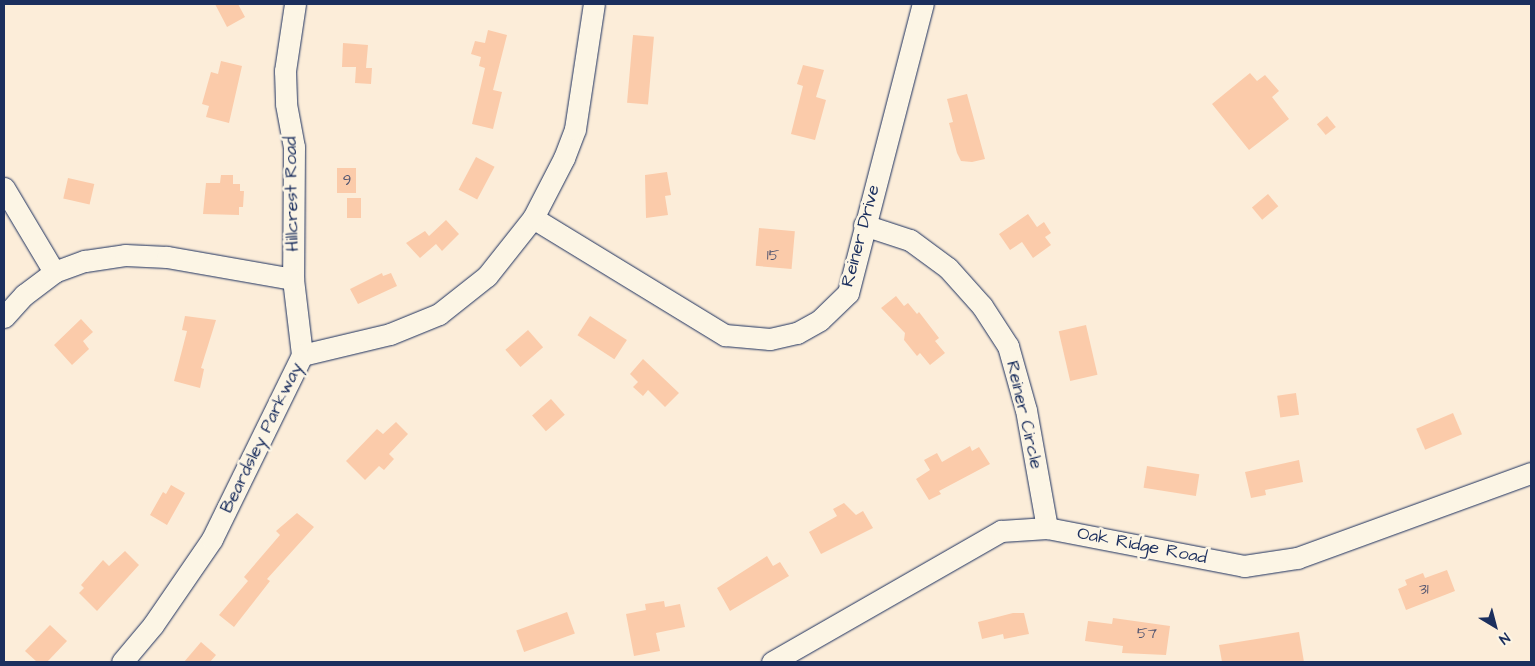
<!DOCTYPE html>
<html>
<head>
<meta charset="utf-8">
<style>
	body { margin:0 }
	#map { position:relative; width:1535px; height:666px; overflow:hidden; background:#fcedd9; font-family:"Architects Daughter",sans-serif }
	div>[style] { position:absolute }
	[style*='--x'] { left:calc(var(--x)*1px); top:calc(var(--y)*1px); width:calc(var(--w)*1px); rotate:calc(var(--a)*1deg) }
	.building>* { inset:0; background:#fbcbaa; transform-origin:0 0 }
	.roads { filter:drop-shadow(0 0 1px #1b2f5e) drop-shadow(0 0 1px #1b2f5e) }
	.minor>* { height:21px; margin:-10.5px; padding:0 10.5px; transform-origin:10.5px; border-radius:10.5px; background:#fcf5e5 }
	span { translate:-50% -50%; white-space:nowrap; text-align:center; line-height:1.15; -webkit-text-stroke:5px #fcf5e5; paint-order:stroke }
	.number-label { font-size:15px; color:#535671 }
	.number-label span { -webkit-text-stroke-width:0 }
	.street-label { font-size:18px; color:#1b2f5e }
	.frame { position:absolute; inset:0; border:5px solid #1b2f5e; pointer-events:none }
	.north { position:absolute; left:1470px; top:601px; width:50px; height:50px; -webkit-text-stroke:4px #fcf5e5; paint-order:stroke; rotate:143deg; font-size:14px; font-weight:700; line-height:20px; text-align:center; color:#1b2f5e }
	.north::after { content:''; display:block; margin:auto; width:18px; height:22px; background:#1b2f5e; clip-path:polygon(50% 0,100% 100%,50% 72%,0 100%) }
</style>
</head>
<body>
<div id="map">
	<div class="building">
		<div style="clip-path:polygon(215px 4px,238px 4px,245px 17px,227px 27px)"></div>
		<div style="clip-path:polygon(488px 30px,507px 35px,493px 90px,502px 92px,493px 129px,472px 124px,485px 68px,479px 66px,481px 57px,471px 54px,475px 41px,485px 43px)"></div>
		<div style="left:633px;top:35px;width:21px;height:68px;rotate:5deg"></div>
		<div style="clip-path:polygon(343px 43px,368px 45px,366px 68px,372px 68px,371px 84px,355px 83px,356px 67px,342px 67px)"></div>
		<div style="clip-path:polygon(221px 61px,242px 66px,229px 123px,206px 117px,209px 106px,202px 104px,211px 72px,218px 74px)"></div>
		<div style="clip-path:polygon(803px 65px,824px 70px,816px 97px,826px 100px,815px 140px,791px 134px,803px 86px,797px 84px)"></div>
		<div style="clip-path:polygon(1250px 73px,1257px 81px,1265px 75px,1279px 91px,1272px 97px,1289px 119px,1249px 150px,1212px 104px)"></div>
		<div style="clip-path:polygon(967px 94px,985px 159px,972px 162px,961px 161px,957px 153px,949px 123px,953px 122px,947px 99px)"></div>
		<div style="left:1327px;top:116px;width:14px;height:13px;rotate:51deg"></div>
		<div style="left:476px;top:157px;width:21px;height:37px;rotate:28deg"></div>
		<div style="left:337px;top:168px;width:19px;height:25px"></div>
		<div style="clip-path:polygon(667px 172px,671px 195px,665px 196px,668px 215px,646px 218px,645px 175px)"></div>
		<div style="clip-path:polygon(221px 175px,233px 175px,233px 184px,240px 184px,240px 191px,244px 191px,243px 207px,239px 207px,239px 215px,203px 214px,206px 183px,220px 183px)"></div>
		<div style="left:68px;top:178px;width:27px;height:21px;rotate:13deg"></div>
		<div style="left:1268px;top:194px;width:16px;height:21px;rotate:50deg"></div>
		<div style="left:347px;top:198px;width:14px;height:20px"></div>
		<div style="clip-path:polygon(1028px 214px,1037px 227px,1044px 222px,1051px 233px,1045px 237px,1051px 245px,1033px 258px,1022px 242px,1010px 250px,999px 234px)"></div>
		<div style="clip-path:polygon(446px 220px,459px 234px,442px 251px,436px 244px,420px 258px,406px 243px,425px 231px,429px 236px)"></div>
		<div style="left:759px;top:228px;width:36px;height:38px;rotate:5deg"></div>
		<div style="clip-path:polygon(382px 273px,383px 276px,391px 273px,397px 286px,358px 304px,350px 289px)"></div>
		<div style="clip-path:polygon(896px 296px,904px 306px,908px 303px,917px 314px,919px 312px,939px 338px,935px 341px,945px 353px,930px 365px,920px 353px,917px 356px,904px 340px,905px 333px,881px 308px)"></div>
		<div style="clip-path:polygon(185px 316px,216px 320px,201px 368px,204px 369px,200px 388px,174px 381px,187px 331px,182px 330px)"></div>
		<div style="left:590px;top:316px;width:44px;height:23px;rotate:33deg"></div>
		<div style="clip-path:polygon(81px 319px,93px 332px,83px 341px,89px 349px,72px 365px,54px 345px)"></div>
		<div style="left:1086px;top:325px;width:51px;height:28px;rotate:77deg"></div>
		<div style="left:528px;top:330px;width:23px;height:30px;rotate:49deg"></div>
		<div style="clip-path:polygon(643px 359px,679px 393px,665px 407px,648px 390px,643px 396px,633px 387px,638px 382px,630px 374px)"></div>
		<div style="left:1296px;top:393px;width:22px;height:19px;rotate:82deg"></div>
		<div style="left:551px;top:399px;width:21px;height:25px;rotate:49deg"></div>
		<div style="left:1453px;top:413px;width:23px;height:40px;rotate:67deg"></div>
		<div style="clip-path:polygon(396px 422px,408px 434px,389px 454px,394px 459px,384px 470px,379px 466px,365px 480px,346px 461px,377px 429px,383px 434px)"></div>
		<div style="clip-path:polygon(970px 446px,972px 451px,979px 447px,990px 464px,939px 491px,941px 494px,929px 500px,916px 479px,930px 470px,924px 460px,937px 453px,942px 462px)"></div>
		<div style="clip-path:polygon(1299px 460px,1303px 482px,1265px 490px,1266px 495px,1251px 498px,1245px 472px)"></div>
		<div style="left:1147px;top:466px;width:53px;height:22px;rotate:9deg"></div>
		<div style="clip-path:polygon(171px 485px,185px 493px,167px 525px,150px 515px,163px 492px,166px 494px)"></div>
		<div style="clip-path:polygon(844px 503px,856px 515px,863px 511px,873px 528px,821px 554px,809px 532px,837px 516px,833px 509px)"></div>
		<div style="clip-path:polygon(297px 513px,314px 527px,267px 579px,270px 581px,234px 627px,219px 615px,248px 581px,244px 577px,280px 535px,276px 531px)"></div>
		<div style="clip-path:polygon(125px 551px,139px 565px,97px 611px,79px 593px,84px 588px,81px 585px,103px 560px,109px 566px)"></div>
		<div style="clip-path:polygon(767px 556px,773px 566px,780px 562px,789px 576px,730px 611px,717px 588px)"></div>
		<div style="clip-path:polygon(1447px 570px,1455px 591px,1406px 610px,1398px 589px,1407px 585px,1405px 580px,1423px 573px,1425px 578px)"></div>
		<div style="clip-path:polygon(664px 601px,665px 607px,680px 604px,685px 627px,656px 633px,660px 651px,634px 656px,626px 614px,646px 610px,645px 604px)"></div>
		<div style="left:567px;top:612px;width:23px;height:54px;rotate:70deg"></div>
		<div style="clip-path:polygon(1013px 613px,1024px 613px,1029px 634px,1004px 639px,1003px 634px,982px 639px,978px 622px)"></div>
		<div style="clip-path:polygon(1113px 618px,1170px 626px,1166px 655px,1122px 653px,1123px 646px,1085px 641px,1088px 621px,1112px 624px)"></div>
		<div style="clip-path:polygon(50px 625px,67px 641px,47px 662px,37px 662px,25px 651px)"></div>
		<div style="clip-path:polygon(1299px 632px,1304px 662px,1222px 662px,1219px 645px)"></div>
		<div style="clip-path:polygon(201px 642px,216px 655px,210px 662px,184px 662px)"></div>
	</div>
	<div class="roads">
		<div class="minor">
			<div style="--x:295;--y:4;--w:68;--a:98.5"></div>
			<div style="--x:285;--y:71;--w:33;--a:88"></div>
			<div style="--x:286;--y:104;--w:44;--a:79.5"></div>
			<div style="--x:294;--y:147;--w:132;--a:90.4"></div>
			<div style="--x:293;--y:279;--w:77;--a:83.2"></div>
			<div style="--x:4;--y:188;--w:98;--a:59.2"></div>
			<div style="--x:533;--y:218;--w:225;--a:31.4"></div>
			<div style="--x:725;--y:335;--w:45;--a:5.1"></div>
			<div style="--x:770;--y:339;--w:28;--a:-13"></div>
			<div style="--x:797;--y:333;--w:26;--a:-29"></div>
			<div style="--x:820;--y:320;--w:39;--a:-44"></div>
			<div style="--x:848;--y:293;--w:299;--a:-75.5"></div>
			<div style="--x:864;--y:225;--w:48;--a:18.1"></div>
			<div style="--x:910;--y:240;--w:47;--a:36.4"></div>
			<div style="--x:948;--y:268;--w:51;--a:48.2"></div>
			<div style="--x:982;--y:306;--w:48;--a:57"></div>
			<div style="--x:1008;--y:346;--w:66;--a:74.3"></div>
			<div style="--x:1026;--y:410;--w:120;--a:79.9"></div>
			<div style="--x:4;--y:317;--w:30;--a:-48"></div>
			<div style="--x:24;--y:295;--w:38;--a:-37"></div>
			<div style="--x:54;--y:272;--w:33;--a:-20"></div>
			<div style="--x:85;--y:261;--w:40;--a:-8.5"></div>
			<div style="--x:125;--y:255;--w:42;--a:2.7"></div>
			<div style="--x:167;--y:257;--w:128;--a:9.9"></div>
			<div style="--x:122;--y:662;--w:48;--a:-50"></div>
			<div style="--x:153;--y:625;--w:104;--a:-55.5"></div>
			<div style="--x:212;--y:539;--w:205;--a:-63.9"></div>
			<div style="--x:302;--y:355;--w:90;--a:-13.4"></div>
			<div style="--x:390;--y:334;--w:53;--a:-22.2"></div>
			<div style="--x:439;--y:314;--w:61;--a:-38.4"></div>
			<div style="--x:487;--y:276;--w:74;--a:-51.6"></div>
			<div style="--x:533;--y:218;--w:68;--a:-62.7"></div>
			<div style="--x:564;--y:158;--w:31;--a:-69"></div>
			<div style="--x:575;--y:129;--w:126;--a:-81.4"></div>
			<div style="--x:772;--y:662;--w:264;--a:-29.8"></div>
			<div style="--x:1001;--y:531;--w:46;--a:-3.7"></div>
			<div style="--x:1047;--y:528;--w:201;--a:10.9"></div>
			<div style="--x:1244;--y:566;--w:54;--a:-8.6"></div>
			<div style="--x:1297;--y:558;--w:249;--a:-20"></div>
		</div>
	</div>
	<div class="number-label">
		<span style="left:347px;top:181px">9</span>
		<span style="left:773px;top:256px">15</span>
		<span style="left:1424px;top:590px">31</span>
		<span style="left:1147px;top:634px">57</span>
	</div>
	<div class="street-label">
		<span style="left:292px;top:194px;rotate:-91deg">Hillcrest Road</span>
		<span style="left:861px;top:236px;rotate:-75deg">Reiner Drive</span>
		<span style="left:1024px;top:415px;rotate:77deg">Reiner Circle</span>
		<span style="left:262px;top:438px;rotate:-64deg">Beardsley Parkway</span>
		<span style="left:1142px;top:546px;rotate:11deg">Oak Ridge Road</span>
	</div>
	<div class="frame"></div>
	<div class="north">N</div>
</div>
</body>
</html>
